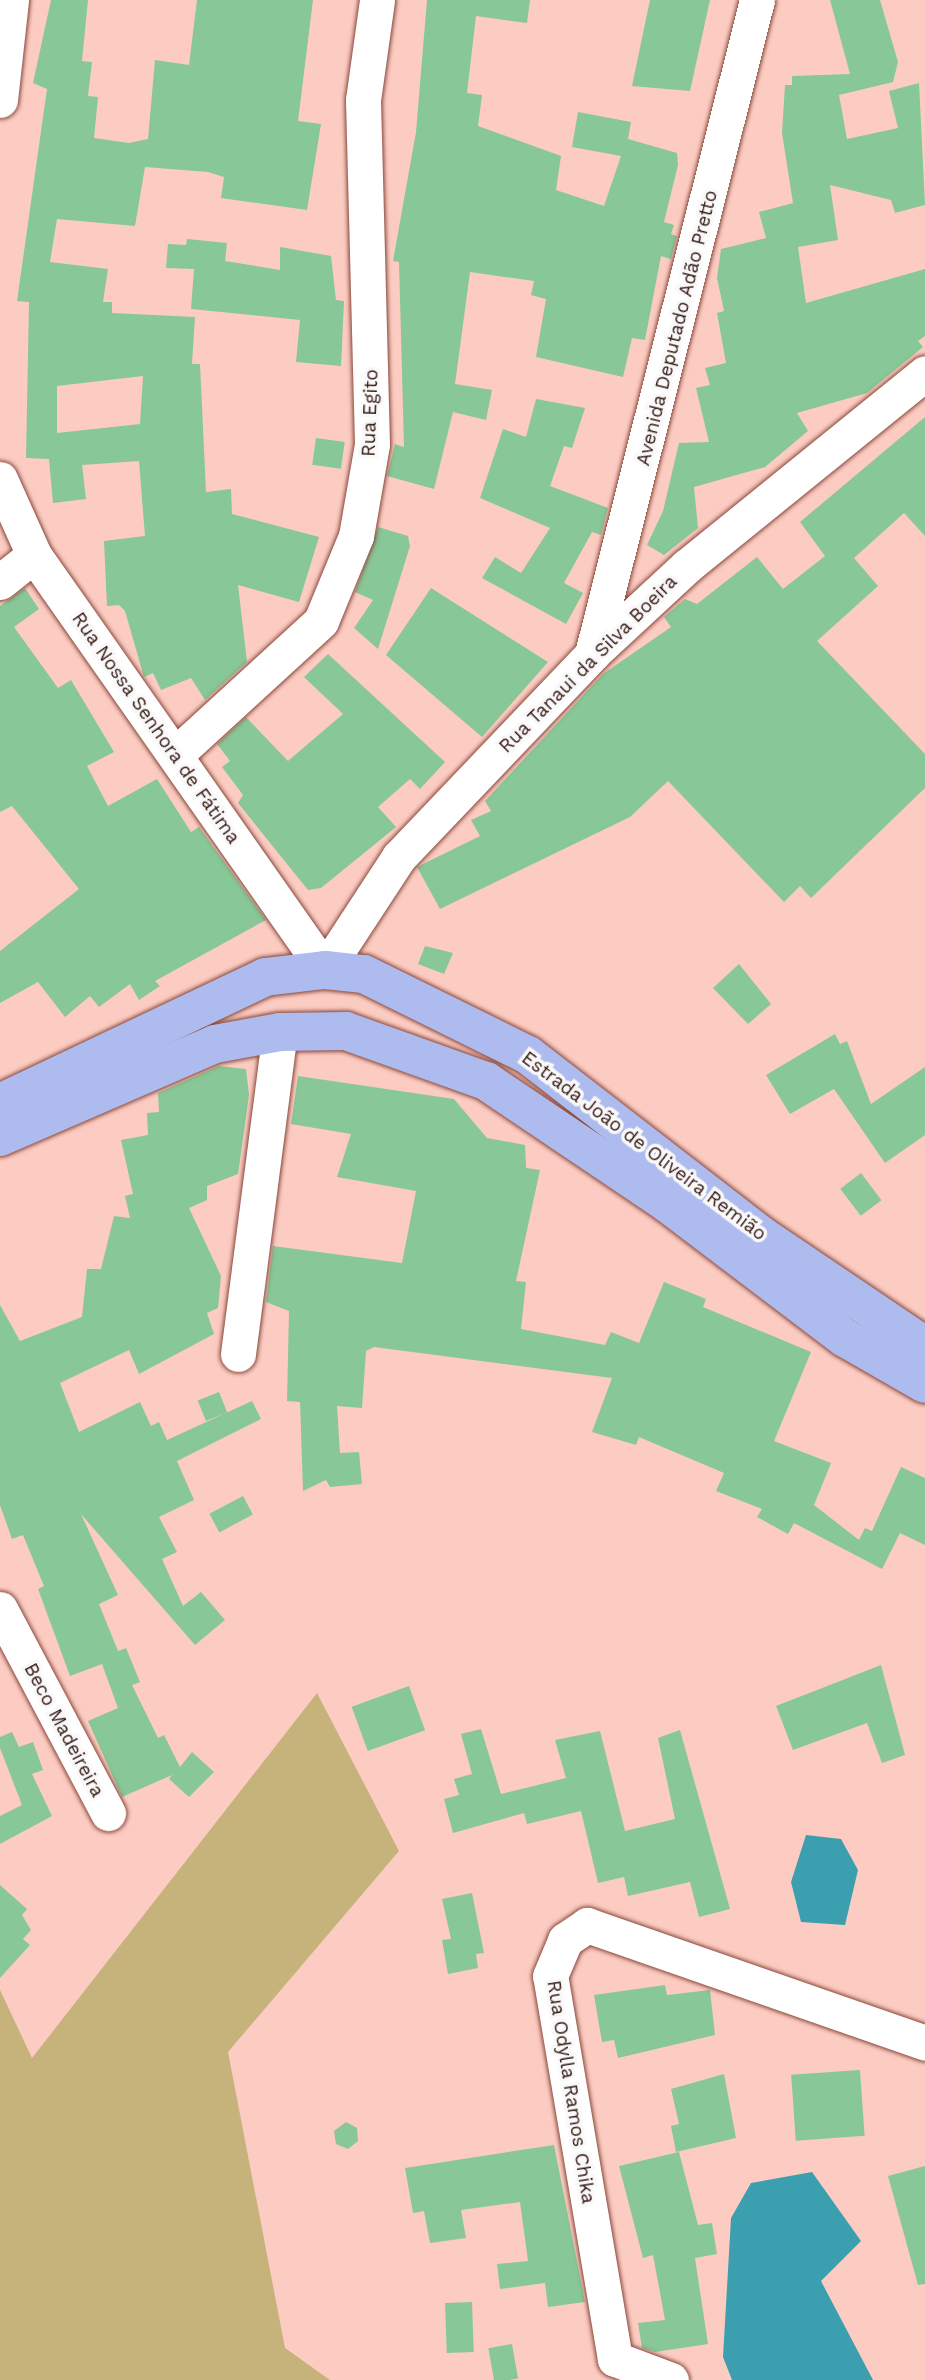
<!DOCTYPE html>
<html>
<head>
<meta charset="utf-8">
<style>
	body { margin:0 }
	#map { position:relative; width:925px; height:2380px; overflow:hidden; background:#fcccc2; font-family:"Work Sans",sans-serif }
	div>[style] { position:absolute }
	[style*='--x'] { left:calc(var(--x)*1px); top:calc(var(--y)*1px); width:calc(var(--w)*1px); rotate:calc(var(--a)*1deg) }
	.green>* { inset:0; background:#c6b37c }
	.water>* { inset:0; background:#3c9fb0 }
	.building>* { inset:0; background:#88c797; transform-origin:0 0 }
	.roads { filter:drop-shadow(0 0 2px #89473a) drop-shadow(0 0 2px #89473a) }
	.minor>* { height:35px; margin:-17.5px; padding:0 17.5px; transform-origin:17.5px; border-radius:17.5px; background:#fff }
	.major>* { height:38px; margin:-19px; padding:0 19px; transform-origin:19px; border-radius:19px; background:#aebbef }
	span { translate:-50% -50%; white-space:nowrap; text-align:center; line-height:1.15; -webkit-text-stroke:7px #f9f9f9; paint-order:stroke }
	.street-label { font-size:19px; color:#361914 }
</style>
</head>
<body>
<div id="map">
	<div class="green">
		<div style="clip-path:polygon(317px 1693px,399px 1851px,228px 2052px,285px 2348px,330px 2380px,0 2380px,0 1990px,32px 2058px)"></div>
	</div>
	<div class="water">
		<div style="clip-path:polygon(806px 1835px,841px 1839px,858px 1870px,845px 1925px,801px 1922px,791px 1882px)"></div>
		<div style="clip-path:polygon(812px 2172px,861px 2241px,821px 2281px,873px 2380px,732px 2380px,723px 2357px,731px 2218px,751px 2183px)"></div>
	</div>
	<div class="building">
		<div style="clip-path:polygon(evenodd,51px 0,88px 0,82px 61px,92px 62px,88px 96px,98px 97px,94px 138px,129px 143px,148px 139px,155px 60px,189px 65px,197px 0,313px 0,298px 121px,321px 124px,307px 210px,221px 198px,224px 177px,208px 172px,145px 167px,135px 226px,57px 219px,50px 262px,108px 269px,103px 302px,112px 302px,112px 313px,195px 317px,192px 364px,200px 364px,206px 492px,231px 489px,232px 514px,319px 537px,299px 602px,238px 585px,247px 662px,205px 700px,191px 678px,161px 690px,153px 673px,144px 677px,125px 611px,119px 605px,107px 606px,104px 541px,145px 536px,139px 461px,82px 465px,86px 499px,53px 503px,49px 459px,26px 458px,29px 302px,17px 301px,47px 89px,33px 83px,51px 0,143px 376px,140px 424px,57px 433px,57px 386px,143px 376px)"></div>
		<div style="clip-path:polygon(427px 0,530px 0,527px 23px,476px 16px,467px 93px,482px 95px,478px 126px,561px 156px,556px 190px,604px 206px,621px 156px,572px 147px,578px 112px,631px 122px,628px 139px,677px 153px,678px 165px,664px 222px,674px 225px,671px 234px,677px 236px,671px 259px,661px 256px,645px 340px,632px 338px,623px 377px,536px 357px,546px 299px,531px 295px,534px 281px,470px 272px,455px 384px,492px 390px,486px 420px,453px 412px,434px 489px,387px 476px,395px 444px,404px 447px,399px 262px,393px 261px,416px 132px)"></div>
		<div style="clip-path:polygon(650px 0,710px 0,690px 91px,632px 86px)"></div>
		<div style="clip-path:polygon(830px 0,880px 0,898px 62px,893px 82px,839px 95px,847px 139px,898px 128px,889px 91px,919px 83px,925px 205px,895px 213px,891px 200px,830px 185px,838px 240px,798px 247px,806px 303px,925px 269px,925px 336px,918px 341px,923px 347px,867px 393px,797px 413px,808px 431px,765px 467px,694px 487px,698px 528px,664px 555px,647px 545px,663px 511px,679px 443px,709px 442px,696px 388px,710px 385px,705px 368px,726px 363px,717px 313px,724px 311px,717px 278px,721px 249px,766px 238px,759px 212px,793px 203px,782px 133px,785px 85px,792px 85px,792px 76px,850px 74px)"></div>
		<div style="clip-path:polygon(187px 239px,227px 243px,225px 261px,280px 270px,280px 247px,331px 256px,336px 300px,344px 301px,341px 366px,296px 362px,300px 320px,191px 309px,194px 269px,166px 268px,168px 244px,186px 245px)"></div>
		<div style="clip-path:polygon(536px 399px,585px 408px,572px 448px,564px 446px,550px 486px,608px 508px,601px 535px,592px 532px,564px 583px,583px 593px,566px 624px,482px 578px,495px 557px,521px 573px,550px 528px,480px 498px,503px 429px,526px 437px)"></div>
		<div style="clip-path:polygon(925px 417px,925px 536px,904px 513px,854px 558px,878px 586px,817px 641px,925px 754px,925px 788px,811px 898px,800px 886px,784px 902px,668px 781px,630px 817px,440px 909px,417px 867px,480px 836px,471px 820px,491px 811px,485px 801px,603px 674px,671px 627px,664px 617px,685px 599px,697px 604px,757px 557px,783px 589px,825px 556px,800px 522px)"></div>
		<div style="left:316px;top:438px;width:29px;height:27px;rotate:8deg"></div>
		<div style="clip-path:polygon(378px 527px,408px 536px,410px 546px,378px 649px,354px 628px,373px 600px,355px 592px)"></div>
		<div style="clip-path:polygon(25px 588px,39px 609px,14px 627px,58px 688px,71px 680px,114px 752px,87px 766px,108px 806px,157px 779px,191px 832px,199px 827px,266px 920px,155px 981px,160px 986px,139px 1000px,130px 984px,99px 1007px,90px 996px,65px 1017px,38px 982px,0 1003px,0 951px,79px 889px,12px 806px,0 812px,0 606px)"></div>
		<div style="clip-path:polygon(431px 588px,548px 662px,482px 737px,386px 655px)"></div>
		<div style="clip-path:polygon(328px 654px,445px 762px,420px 789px,410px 779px,378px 807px,396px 827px,321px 888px,308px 890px,238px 803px,243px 795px,222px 767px,230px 761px,217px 744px,246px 717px,288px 761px,343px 714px,304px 677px)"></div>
		<div style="clip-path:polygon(425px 946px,453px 953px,444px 974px,418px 964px)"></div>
		<div style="clip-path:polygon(739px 964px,771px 1004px,748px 1024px,713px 988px)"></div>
		<div style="clip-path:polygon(835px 1034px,840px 1044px,847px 1041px,871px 1104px,925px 1067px,925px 1135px,885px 1163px,834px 1089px,790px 1114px,766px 1075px)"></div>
		<div style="clip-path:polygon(219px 1066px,246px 1069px,249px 1095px,238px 1174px,207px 1186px,207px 1200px,189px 1208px,221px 1276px,218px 1308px,207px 1313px,214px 1334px,139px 1374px,129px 1350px,60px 1383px,79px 1432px,140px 1402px,151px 1426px,159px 1422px,167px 1440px,252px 1401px,261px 1419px,177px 1461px,194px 1500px,159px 1517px,177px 1552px,162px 1559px,183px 1606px,201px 1592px,225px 1620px,195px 1645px,81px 1514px,118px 1595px,99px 1604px,118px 1651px,126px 1648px,140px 1682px,132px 1685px,158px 1738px,164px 1735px,180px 1767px,192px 1752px,214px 1772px,189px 1797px,169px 1779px,172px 1775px,122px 1797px,88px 1721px,118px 1708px,102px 1664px,70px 1676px,38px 1589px,44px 1586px,23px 1535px,12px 1539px,0 1505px,0 1305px,20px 1341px,82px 1317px,87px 1269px,101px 1269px,114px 1216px,130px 1218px,125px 1196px,133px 1194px,121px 1140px,148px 1135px,147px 1113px,159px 1112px,158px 1093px)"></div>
		<div style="clip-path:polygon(298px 1076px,454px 1099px,487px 1138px,525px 1145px,526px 1168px,540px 1170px,516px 1281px,526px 1282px,521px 1329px,605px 1345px,611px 1332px,639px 1343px,664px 1282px,706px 1299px,703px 1307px,811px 1352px,774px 1441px,831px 1463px,814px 1505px,859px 1540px,865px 1528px,872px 1531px,901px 1467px,925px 1478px,925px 1545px,900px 1533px,882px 1569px,794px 1523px,788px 1534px,757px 1517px,762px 1509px,716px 1491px,724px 1473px,639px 1437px,636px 1445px,592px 1432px,612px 1378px,374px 1347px,366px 1351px,362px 1408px,337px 1406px,340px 1453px,359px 1452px,362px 1484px,330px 1487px,326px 1480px,303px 1491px,300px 1402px,287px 1401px,289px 1311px,266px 1302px,273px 1246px,402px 1263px,416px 1191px,337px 1177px,351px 1134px,291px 1124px)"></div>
		<div style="left:861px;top:1173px;width:34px;height:26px;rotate:53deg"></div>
		<div style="left:219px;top:1392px;width:22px;height:23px;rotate:68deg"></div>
		<div style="left:243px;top:1496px;width:21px;height:38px;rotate:62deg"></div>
		<div style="clip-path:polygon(881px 1665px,905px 1755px,882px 1763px,867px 1723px,793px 1750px,776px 1706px)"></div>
		<div style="left:409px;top:1686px;width:47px;height:61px;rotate:70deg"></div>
		<div style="clip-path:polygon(481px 1729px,501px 1794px,566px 1778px,555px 1740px,600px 1731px,625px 1831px,675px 1819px,658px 1738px,680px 1730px,730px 1909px,699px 1917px,690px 1882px,628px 1896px,624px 1877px,598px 1883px,581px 1811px,527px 1824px,524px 1813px,453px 1833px,444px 1799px,459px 1795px,454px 1779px,472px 1774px,461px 1734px)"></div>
		<div style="clip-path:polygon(12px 1732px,19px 1747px,33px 1742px,43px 1770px,32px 1774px,52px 1816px,0 1844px,0 1816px,22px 1805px,0 1748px,0 1737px)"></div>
		<div style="clip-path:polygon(0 1885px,27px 1909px,22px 1915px,31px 1930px,23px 1939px,30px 1945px,0 1978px)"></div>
		<div style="clip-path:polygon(472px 1893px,484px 1953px,476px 1954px,478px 1968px,448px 1974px,442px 1940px,451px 1939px,442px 1899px)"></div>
		<div style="clip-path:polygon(665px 1985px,667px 1995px,710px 1990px,715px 2035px,618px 2058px,614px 2040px,602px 2042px,594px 1995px)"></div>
		<div style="left:860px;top:2070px;width:66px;height:69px;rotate:86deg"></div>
		<div style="clip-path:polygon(724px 2074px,736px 2138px,676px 2152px,671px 2126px,679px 2124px,671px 2089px)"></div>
		<div style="clip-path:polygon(346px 2122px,357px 2128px,358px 2141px,348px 2149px,336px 2144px,334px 2131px)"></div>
		<div style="clip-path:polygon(554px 2145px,585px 2302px,548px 2307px,545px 2283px,500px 2289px,497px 2264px,528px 2261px,520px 2202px,461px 2210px,466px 2238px,430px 2243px,424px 2211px,413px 2213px,405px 2168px)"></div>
		<div style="clip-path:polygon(679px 2152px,698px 2225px,712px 2223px,717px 2254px,695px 2258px,708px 2344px,655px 2352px,642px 2348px,638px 2323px,665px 2320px,653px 2255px,643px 2258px,619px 2166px)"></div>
		<div style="clip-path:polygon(925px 2166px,925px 2284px,918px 2285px,888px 2176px)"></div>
		<div style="left:472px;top:2302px;width:50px;height:27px;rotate:88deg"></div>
		<div style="left:512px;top:2344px;width:35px;height:24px;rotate:80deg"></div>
	</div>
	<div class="roads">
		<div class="minor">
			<div style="--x:0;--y:100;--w:101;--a:-83.7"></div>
			<div style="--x:0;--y:479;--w:83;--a:65.9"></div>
			<div style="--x:34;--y:555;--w:507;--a:54.96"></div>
			<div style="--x:325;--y:970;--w:135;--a:-56.8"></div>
			<div style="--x:399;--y:857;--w:280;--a:-46.4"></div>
			<div style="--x:592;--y:654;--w:129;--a:-42.8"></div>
			<div style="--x:687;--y:566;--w:306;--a:-39"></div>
			<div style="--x:0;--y:582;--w:43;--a:-38.5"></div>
			<div style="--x:592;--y:654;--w:674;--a:-75.84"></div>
			<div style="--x:175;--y:755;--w:198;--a:-42.5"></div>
			<div style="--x:321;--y:621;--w:92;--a:-67.6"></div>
			<div style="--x:356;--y:536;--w:93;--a:-80.1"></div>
			<div style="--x:372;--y:444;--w:344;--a:-91.5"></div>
			<div style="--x:363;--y:100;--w:101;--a:-82"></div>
			<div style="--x:238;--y:1354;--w:325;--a:-82.6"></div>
			<div style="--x:0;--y:1609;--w:231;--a:62.1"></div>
			<div style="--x:671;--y:2380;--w:60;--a:-159.4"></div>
			<div style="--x:615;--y:2359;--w:388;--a:-99.6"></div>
			<div style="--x:550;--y:1976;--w:39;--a:-67"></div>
			<div style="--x:565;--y:1940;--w:27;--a:-34"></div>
			<div style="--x:587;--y:1925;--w:358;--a:19.2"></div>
		</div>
		<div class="major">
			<div style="--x:0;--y:1103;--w:293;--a:-25.4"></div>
			<div style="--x:265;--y:977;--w:60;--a:-6.7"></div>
			<div style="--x:325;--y:970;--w:39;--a:6"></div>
			<div style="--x:364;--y:974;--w:183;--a:26.3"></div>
			<div style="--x:528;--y:1055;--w:299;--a:37.7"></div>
			<div style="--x:765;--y:1238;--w:193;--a:34"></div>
			<div style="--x:0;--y:1137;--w:234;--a:-23.4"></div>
			<div style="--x:215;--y:1044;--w:66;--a:-10.5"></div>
			<div style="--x:280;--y:1032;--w:66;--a:-0.9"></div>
			<div style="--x:346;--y:1031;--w:149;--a:19.7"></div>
			<div style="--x:486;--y:1081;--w:218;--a:34"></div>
			<div style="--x:667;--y:1203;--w:223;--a:37.2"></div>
			<div style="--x:845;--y:1338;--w:92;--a:29.9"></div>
		</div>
	</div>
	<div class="street-label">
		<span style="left:677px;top:328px;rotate:-76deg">Avenida Deputado Adão Pretto</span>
		<span style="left:370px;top:413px;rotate:-88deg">Rua Egito</span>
		<span style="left:588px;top:664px;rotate:-45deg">Rua Tanaui da Silva Boeira</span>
		<span style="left:156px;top:728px;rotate:55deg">Rua Nossa Senhora de Fátima</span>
		<span style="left:644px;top:1146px;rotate:37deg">Estrada João de Oliveira Remião</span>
		<span style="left:64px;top:1730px;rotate:62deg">Beco Madeireira</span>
		<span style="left:571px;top:2092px;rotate:81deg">Rua Odylla Ramos Chika</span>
	</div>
</div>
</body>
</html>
